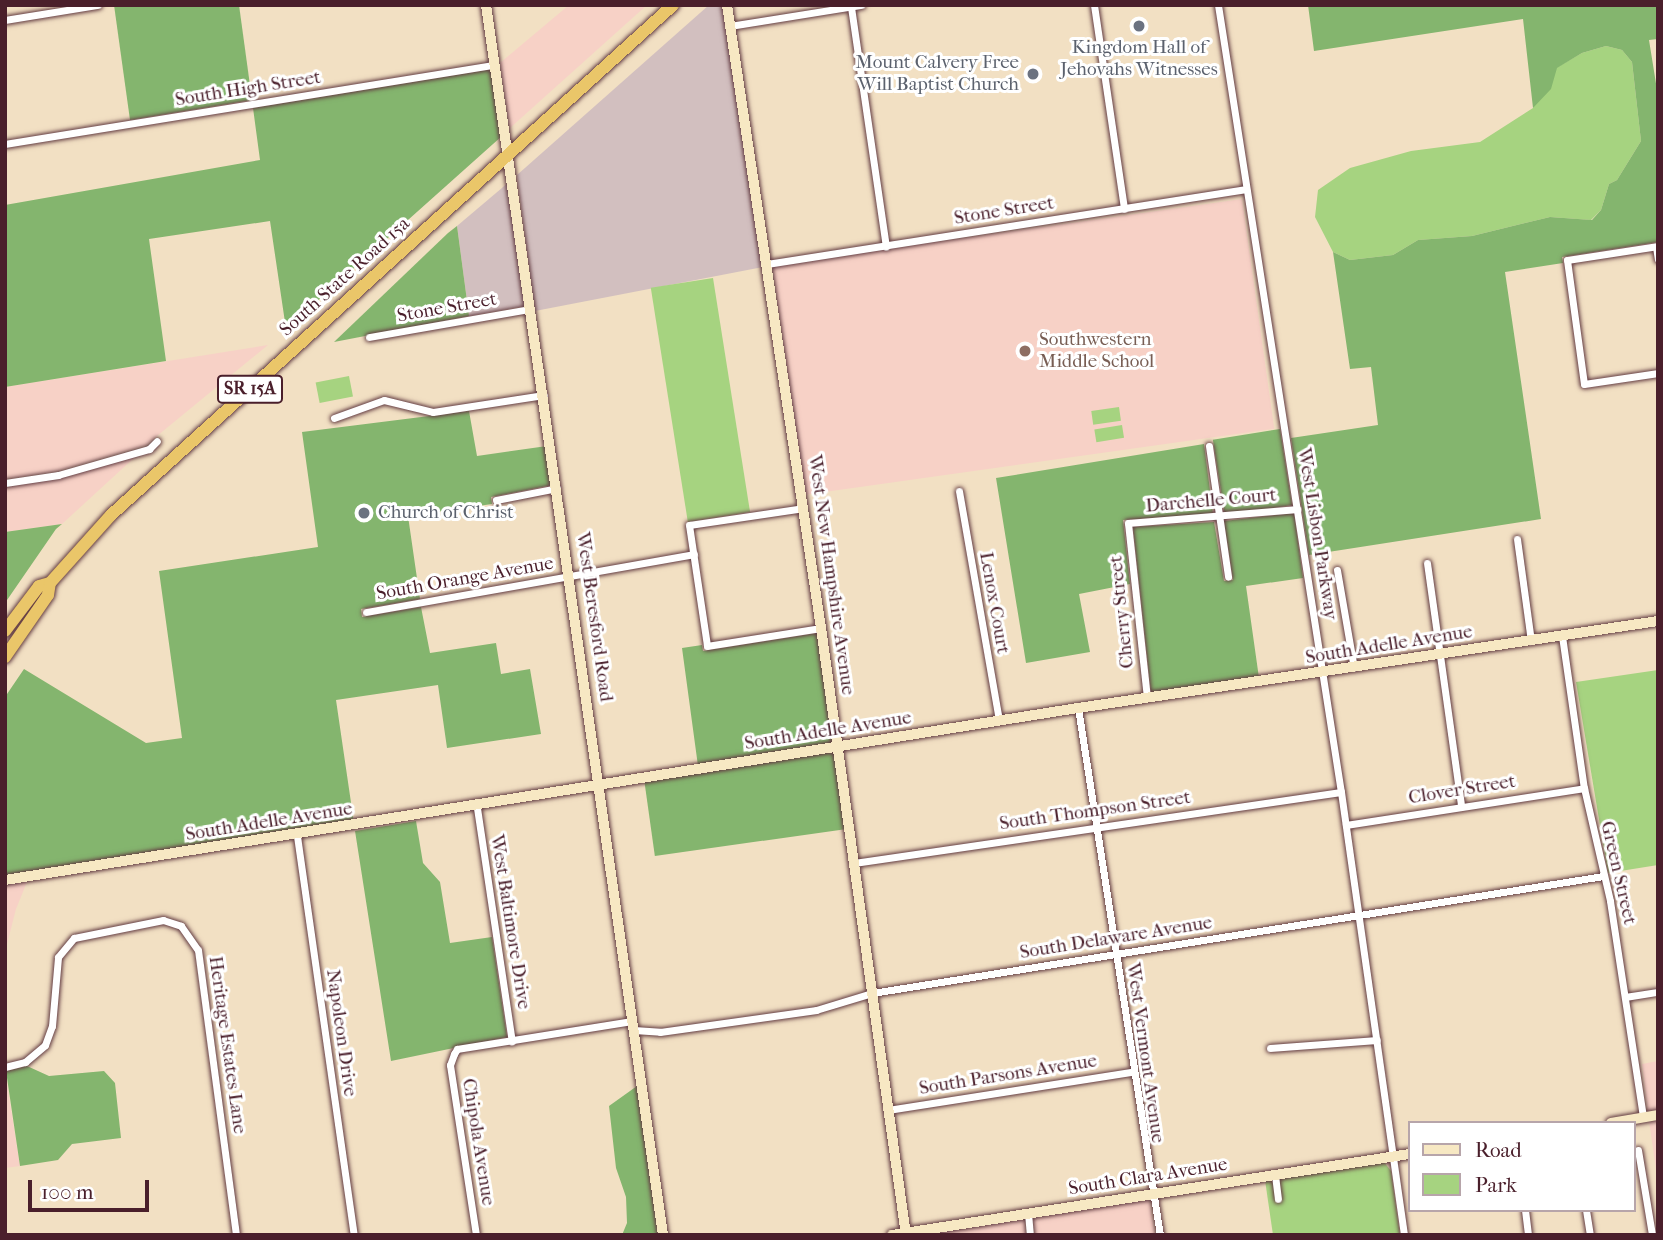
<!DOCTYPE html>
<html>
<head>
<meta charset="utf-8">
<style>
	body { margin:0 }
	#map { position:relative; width:1663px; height:1240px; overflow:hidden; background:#f2e0c3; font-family:"IM FELL French Canon",serif }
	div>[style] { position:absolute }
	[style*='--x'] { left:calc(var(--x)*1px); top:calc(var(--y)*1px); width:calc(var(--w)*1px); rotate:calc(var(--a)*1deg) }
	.built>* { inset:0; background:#f7d1c6; transform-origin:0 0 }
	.industrial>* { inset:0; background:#d2bfbf }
	.green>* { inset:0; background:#a6d380; transform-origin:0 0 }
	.forest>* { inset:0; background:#84b56e; transform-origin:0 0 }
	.roads { filter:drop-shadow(0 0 2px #633c42) drop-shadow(0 0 2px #633c42) }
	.street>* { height:7px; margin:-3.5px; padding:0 3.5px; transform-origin:3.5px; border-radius:3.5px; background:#fff }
	.secondary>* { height:10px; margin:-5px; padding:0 5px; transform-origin:5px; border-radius:5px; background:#f7e8c3 }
	.highway>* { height:12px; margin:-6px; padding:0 6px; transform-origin:6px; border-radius:6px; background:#eac669 }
	.dots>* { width:19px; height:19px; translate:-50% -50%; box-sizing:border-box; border:4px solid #fff; border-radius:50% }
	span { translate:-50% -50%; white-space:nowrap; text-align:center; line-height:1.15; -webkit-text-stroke:6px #fff; paint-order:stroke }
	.shield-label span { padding:2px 5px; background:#fff; border:2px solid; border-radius:5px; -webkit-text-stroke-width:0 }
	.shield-label { font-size:18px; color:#4a1f2b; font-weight:700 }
	.worship-label { font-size:19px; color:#5b616d }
	.right { translate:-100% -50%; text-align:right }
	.left { translate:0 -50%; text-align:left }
	.street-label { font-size:19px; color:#4a1f2b }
	.education-label { font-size:19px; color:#785e54 }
	.frame { position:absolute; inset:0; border:7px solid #4a1f2b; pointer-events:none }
	.legend { position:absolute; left:1408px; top:1121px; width:228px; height:91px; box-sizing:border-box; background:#fff; border:2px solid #b7a5aa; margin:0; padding:9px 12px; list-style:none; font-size:21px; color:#4a1f2b }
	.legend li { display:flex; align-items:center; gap:14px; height:35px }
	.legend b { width:35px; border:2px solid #b7a5aa }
	.scale { position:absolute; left:28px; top:1180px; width:121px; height:32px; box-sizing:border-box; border:4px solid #4a1f2b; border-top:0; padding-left:9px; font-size:21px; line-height:24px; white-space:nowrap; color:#4a1f2b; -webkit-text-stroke:5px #fff; paint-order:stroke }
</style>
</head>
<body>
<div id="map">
	<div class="built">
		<div style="clip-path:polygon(569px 5px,647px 5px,510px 128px,500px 63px)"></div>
		<div style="left:1242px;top:199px;width:232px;height:474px;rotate:82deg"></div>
		<div style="clip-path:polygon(268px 345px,146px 445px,57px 471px,5px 479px,5px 387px)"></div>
		<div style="clip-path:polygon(135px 457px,62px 524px,5px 532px,5px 487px,59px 479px)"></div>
		<div style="clip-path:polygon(27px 882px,16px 909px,5px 952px,5px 885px)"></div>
		<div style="clip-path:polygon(1658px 1061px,1658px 1111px,1648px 1112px,1642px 1064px)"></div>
		<div style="clip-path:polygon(5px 1071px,20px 1166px,5px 1168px)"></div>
		<div style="clip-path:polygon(1658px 1119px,1658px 1184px,1649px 1121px)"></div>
		<div style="clip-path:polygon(1149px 1199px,1155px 1235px,1035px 1235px,1033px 1217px)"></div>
		<div style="clip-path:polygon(1024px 1218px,1026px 1235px,918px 1235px)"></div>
	</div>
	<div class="industrial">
		<div style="clip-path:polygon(709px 5px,722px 5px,763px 267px,535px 311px,517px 175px)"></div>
		<div style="clip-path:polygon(509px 182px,525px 306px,469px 316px,457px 226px)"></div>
	</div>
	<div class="green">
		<div style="clip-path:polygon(1606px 46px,1622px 50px,1632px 62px,1641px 141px,1617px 180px,1609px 184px,1601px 210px,1591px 220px,1550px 217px,1472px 236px,1418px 240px,1393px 255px,1350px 260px,1333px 252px,1315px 217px,1318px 190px,1350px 168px,1411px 151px,1480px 142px,1533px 108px,1556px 68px,1582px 53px)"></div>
		<div style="left:713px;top:278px;width:237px;height:63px;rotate:81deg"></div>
		<div style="left:349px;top:376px;width:21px;height:34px;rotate:79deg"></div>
		<div style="left:1119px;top:407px;width:14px;height:28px;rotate:82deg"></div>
		<div style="left:1122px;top:425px;width:13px;height:28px;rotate:81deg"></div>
		<div style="clip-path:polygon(1658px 670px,1658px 865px,1608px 873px,1576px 682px)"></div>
		<div style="clip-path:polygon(1384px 1162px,1391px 1171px,1400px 1235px,1273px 1235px,1265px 1180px)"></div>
	</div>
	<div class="forest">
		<div style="clip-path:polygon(114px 5px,239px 5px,252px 100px,130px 120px)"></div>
		<div style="clip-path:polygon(1308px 5px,1658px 5px,1658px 39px,1649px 40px,1658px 96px,1658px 242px,1562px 257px,1563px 263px,1505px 272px,1541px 519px,1309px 555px,1291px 438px,1378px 425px,1371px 367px,1350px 369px,1333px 252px,1350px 260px,1393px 255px,1418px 240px,1472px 236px,1550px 217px,1592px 220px,1601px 210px,1609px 184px,1617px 180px,1641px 141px,1632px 62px,1622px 50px,1606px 46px,1582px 53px,1557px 68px,1551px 89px,1533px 108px,1523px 19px,1314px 51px)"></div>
		<div style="clip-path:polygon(492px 69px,502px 136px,286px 329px,270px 221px,149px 239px,166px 361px,5px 387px,5px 205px,260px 160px,253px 108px)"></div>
		<div style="clip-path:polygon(457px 226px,469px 316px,334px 342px,448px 233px)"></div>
		<div style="clip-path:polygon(469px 411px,477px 456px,547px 446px,552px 485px,491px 497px,492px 504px,408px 516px,420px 599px,361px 609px,362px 617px,421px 607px,430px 653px,496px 643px,501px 674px,530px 669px,541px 734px,447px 748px,438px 685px,336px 700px,354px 823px,5px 877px,5px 697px,24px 669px,146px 743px,182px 738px,159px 571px,318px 547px,302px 432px)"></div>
		<div style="left:1280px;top:429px;width:77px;height:68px;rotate:81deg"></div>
		<div style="clip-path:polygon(1204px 444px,1213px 514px,1123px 520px,1130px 584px,1079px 594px,1090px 652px,1026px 663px,996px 478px)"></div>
		<div style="clip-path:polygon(1294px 513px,1303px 578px,1246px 586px,1259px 678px,1151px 693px,1133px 527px,1214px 522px,1224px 581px,1233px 580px,1224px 521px)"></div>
		<div style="clip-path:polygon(62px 524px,56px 529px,5px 603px,5px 532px)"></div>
		<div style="clip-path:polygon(817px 633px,833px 743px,698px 766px,682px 648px,702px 645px,703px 651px)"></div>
		<div style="left:834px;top:751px;width:79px;height:192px;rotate:82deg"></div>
		<div style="clip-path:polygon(416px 821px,423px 863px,440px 882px,450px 943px,492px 937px,507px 1037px,391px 1061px,355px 831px)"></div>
		<div style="clip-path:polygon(27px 1066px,49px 1076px,104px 1071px,115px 1083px,121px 1138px,72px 1144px,58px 1160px,20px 1166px,6px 1071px)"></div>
		<div style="clip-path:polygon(637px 1086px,658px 1235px,622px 1235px,627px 1223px,626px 1197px,616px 1168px,609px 1106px)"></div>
	</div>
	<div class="roads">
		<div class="street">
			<div style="--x:1094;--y:5;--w:206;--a:81.6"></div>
			<div style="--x:1218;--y:5;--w:797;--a:81.12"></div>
			<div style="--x:1341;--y:792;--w:447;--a:81.9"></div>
			<div style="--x:851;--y:7;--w:242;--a:81.7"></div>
			<div style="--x:5;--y:20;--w:94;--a:-9.2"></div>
			<div style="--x:730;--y:26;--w:133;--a:-9.1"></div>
			<div style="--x:5;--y:144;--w:496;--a:-9.2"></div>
			<div style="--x:1658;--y:246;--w:92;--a:171.3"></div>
			<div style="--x:1567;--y:260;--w:125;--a:82.2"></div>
			<div style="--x:1584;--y:384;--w:75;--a:-8.5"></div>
			<div style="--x:1656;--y:247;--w:12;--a:81"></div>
			<div style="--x:767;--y:264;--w:485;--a:-8.9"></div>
			<div style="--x:369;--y:337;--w:163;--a:-9.9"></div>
			<div style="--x:334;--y:418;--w:53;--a:-19.8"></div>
			<div style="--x:384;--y:400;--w:50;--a:13.8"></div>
			<div style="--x:433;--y:412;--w:112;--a:-8.7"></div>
			<div style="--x:1209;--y:446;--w:132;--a:81.7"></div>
			<div style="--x:5;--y:483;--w:54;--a:-8.6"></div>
			<div style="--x:58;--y:475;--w:95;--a:-15.9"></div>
			<div style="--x:149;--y:449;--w:11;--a:-45"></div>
			<div style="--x:959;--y:491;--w:233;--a:80.1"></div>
			<div style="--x:496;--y:500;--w:62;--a:-11.1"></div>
			<div style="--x:804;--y:508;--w:116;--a:171.6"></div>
			<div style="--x:689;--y:525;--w:122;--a:81.5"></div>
			<div style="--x:707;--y:646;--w:115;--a:-9"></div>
			<div style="--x:1517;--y:539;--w:103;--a:82.2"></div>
			<div style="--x:1427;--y:563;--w:245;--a:82"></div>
			<div style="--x:1337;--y:570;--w:99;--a:80.2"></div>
			<div style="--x:366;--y:612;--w:333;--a:-10"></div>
			<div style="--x:1562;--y:636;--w:154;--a:81.8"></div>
			<div style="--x:1584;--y:788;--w:116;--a:77"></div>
			<div style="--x:1610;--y:901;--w:219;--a:81.3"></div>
			<div style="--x:1147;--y:698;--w:176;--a:-96.2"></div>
			<div style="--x:1128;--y:523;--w:170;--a:-4.7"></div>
			<div style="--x:1078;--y:708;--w:533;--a:81.16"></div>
			<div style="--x:477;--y:808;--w:236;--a:81.5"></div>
			<div style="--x:1346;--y:825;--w:241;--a:-8.8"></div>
			<div style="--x:297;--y:836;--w:403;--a:81.9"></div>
			<div style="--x:854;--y:863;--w:492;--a:-8.3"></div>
			<div style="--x:1625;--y:997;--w:33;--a:-9"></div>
			<div style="--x:634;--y:1030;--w:26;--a:4"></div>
			<div style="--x:660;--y:1032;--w:158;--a:-8"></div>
			<div style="--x:816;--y:1010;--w:59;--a:-16.9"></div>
			<div style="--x:872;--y:993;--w:740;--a:-9.09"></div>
			<div style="--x:1270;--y:1048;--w:107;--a:-4.3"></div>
			<div style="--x:5;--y:1067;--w:21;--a:-14"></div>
			<div style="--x:25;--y:1062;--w:26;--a:-40"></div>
			<div style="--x:45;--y:1045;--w:20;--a:-70"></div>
			<div style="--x:52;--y:1026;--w:69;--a:-85"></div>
			<div style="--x:58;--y:957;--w:25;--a:-50"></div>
			<div style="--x:74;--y:938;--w:91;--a:-11.4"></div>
			<div style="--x:163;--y:920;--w:19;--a:18"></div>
			<div style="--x:181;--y:926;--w:29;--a:55"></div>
			<div style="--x:198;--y:950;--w:288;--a:82.4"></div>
			<div style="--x:888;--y:1110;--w:247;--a:-8.9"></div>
			<div style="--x:1638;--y:1150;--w:86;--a:80.6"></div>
			<div style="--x:1275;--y:1175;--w:24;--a:83"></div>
			<div style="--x:1525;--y:1210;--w:25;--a:83"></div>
			<div style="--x:1586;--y:1210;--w:25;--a:81"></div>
			<div style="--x:1028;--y:1213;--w:22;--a:85"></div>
			<div style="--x:476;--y:1235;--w:172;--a:-98.7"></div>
			<div style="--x:450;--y:1065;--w:12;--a:-70"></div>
			<div style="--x:454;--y:1054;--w:6;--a:-59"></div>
			<div style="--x:457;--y:1049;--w:177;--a:-9.1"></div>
		</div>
		<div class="secondary">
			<div style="--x:486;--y:5;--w:1243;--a:81.81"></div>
			<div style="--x:727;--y:5;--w:630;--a:81.42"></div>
			<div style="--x:821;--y:628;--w:613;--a:82.03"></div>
			<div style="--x:5;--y:880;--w:1087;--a:-9.11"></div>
			<div style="--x:1078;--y:708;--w:586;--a:-8.53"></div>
			<div style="--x:1611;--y:1123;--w:48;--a:-9.7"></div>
			<div style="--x:892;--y:1235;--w:523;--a:-8.9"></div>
		</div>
		<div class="highway">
			<div style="--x:5;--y:631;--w:56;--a:-52.9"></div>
			<div style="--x:39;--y:586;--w:11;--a:-15"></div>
			<div style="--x:5;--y:657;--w:75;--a:-55.3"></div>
			<div style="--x:48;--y:595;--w:12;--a:-81"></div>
			<div style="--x:50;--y:583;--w:91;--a:-48.1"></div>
			<div style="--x:111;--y:515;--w:759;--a:-42.22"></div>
		</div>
	</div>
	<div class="dots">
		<div style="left:1139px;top:26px;background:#6b7280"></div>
		<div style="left:1033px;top:74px;background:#6b7280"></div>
		<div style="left:1025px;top:351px;background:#8d6e63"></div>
		<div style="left:364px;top:513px;background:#6b7280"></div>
	</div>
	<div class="shield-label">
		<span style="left:250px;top:389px">SR 15A</span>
	</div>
	<div class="worship-label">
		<span style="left:1139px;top:59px">Kingdom Hall of<br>Jehovahs Witnesses</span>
		<span class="right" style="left:1019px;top:74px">Mount Calvery Free<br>Will Baptist Church</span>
		<span class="left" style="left:378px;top:513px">Church of Christ</span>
	</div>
	<div class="street-label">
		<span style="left:248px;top:89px;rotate:-9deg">South High Street</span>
		<span style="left:1004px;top:211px;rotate:-9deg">Stone Street</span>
		<span style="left:345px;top:277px;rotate:-42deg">South State Road 15a</span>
		<span style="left:447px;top:308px;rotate:-10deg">Stone Street</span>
		<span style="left:1211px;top:501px;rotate:-5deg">Darchelle Court</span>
		<span style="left:1317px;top:534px;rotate:81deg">West Lisbon Parkway</span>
		<span style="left:831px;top:575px;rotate:82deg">West New Hampshire Avenue</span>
		<span style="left:465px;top:579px;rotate:-10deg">South Orange Avenue</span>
		<span style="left:994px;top:603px;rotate:80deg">Lenox Court</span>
		<span style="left:1122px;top:612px;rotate:-96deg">Cherry Street</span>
		<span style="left:594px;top:617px;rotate:82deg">West Beresford Road</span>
		<span style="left:1389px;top:645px;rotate:-9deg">South Adelle Avenue</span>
		<span style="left:828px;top:731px;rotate:-9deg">South Adelle Avenue</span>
		<span style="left:1462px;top:790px;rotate:-9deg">Clover Street</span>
		<span style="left:1095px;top:811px;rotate:-8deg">South Thompson Street</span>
		<span style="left:269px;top:822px;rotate:-9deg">South Adelle Avenue</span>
		<span style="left:1618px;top:873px;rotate:77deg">Green Street</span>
		<span style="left:510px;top:922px;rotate:81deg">West Baltimore Drive</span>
		<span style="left:1116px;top:938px;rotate:-9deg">South Delaware Avenue</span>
		<span style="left:341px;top:1033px;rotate:82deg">Napoleon Drive</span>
		<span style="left:227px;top:1045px;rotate:82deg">Heritage Estates Lane</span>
		<span style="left:1145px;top:1053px;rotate:82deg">West Vermont Avenue</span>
		<span style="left:1008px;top:1075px;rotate:-9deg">South Parsons Avenue</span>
		<span style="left:478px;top:1142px;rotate:81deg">Chipola Avenue</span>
		<span style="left:1148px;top:1177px;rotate:-9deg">South Clara Avenue</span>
	</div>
	<div class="education-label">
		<span class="left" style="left:1039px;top:351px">Southwestern<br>Middle School</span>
	</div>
	<div class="frame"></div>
	<ul class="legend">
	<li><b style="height:9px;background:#f7e8c3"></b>Road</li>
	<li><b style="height:19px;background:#a6d380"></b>Park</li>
	</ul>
	<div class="scale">100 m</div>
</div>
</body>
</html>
